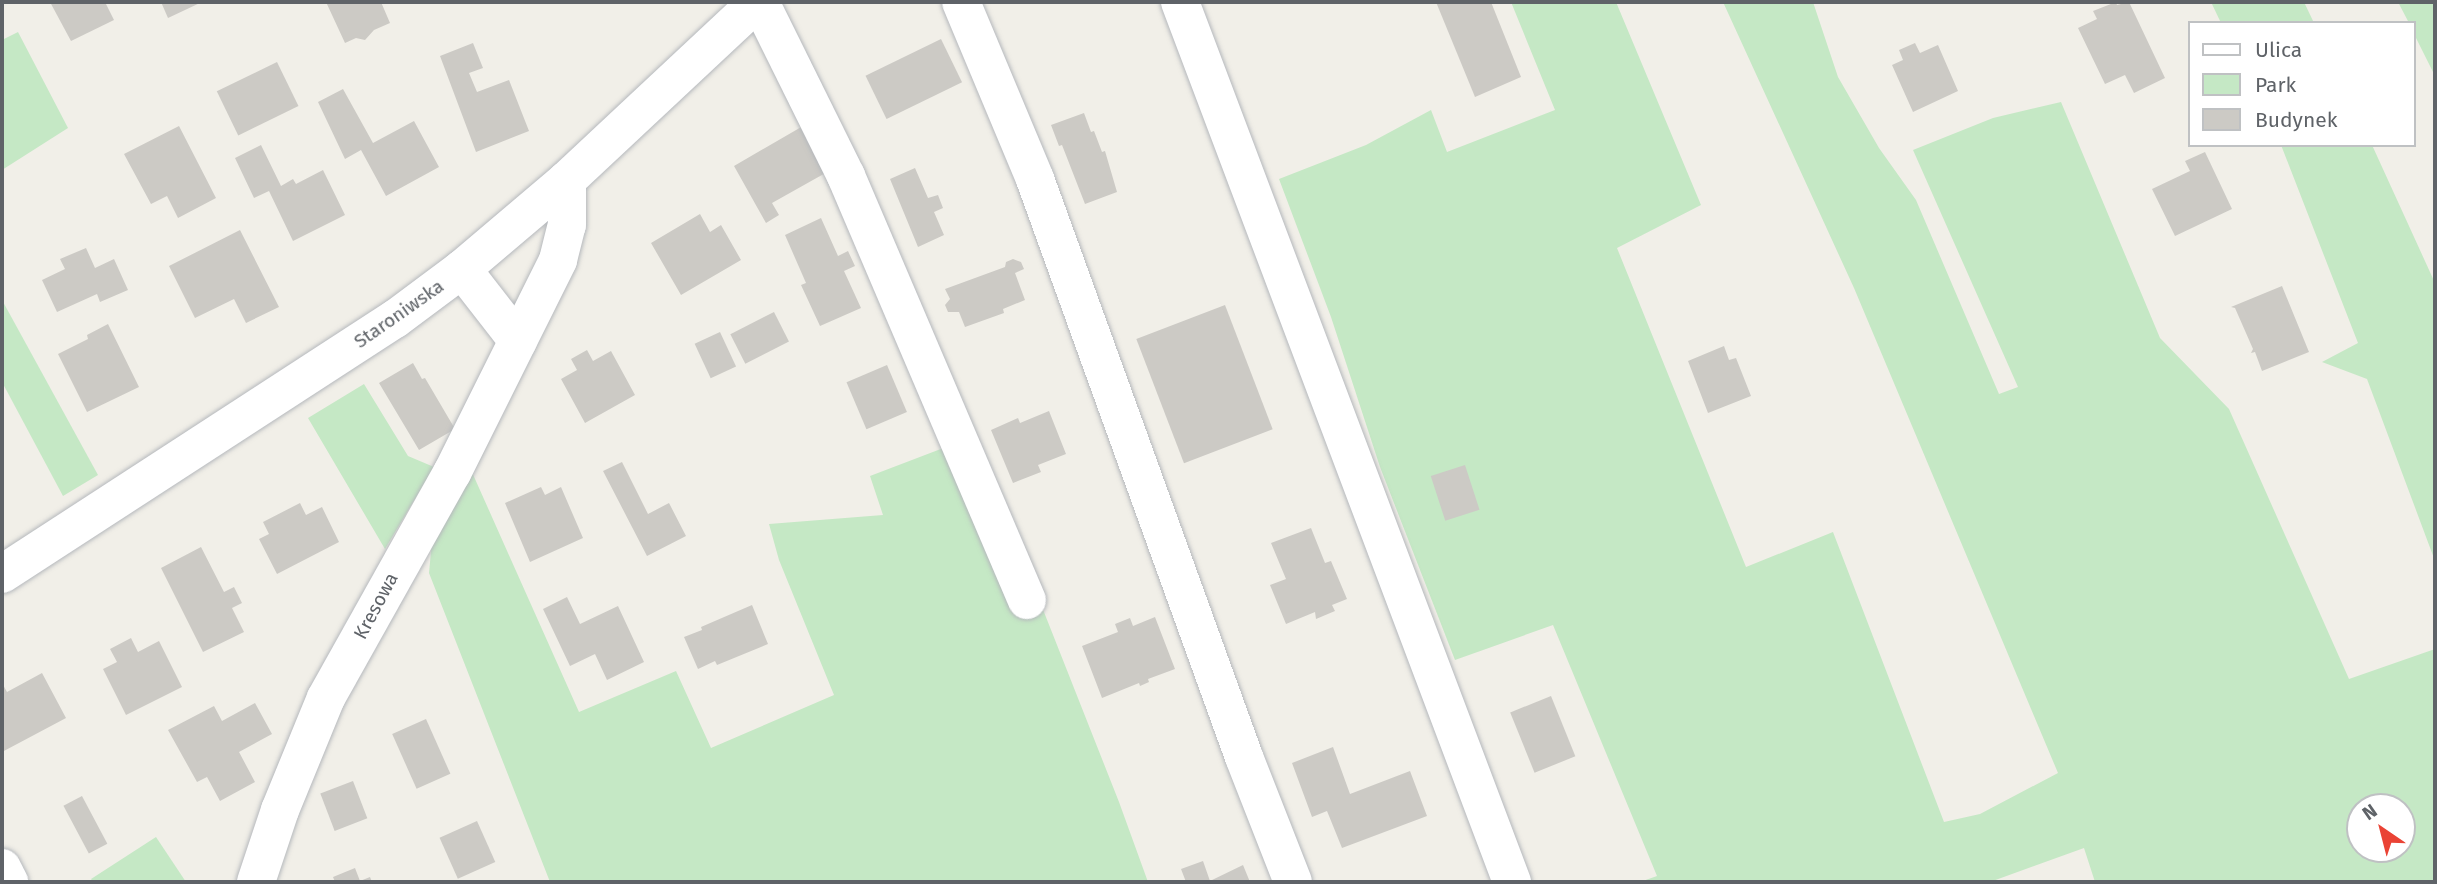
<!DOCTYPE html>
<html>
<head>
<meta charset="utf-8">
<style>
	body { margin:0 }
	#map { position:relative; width:2437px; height:884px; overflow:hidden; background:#f1efe8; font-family:"Fira Sans",sans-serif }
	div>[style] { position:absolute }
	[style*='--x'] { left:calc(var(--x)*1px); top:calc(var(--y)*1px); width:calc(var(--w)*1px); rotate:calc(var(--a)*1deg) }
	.green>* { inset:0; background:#c5e8c5 }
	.building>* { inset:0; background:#cccac5; transform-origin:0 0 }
	.roads { filter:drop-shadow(0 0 2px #b5b8bc) drop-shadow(0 0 2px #b5b8bc) }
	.minor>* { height:38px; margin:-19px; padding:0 19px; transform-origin:19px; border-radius:19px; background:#fff }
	span { translate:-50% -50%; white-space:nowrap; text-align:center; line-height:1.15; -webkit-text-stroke:6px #fff; paint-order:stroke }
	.street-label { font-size:19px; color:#5f6368 }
	.frame { position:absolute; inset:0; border:4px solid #5f6368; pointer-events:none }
	.legend { position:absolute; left:2188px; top:21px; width:228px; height:126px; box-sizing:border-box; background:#fff; border:2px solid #bfc1c3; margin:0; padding:9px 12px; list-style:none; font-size:21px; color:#5f6368 }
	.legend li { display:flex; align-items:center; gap:14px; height:35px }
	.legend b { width:35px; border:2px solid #bfc1c3 }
	.north { position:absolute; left:2346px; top:793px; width:70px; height:70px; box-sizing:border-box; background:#fff; border:2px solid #bfc1c3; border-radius:50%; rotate:325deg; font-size:19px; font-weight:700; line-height:28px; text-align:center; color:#5f6368 }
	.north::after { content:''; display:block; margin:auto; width:24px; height:32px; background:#ea4335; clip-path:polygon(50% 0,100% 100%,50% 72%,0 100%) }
</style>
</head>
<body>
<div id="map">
	<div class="green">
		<div style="clip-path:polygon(evenodd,1511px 2px,1616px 2px,1701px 205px,1617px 248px,1746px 567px,1833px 532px,1944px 822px,1980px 814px,2058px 773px,1854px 288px,1723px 2px,1813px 2px,1838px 77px,1879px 148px,1916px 200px,1999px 394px,2018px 387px,1913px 150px,1993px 118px,2061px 102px,2160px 338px,2229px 409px,2349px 679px,2435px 649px,2435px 882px,2095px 882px,2084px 848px,1990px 882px,1640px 882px,1657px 876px,1553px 625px,1455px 660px,1380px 467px,1331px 317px,1279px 179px,1366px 145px,1431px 110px,1447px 152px,1555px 110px,1511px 2px,2360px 807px,2402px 807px,2402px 849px,2360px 849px,2360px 807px)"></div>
		<div style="clip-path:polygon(2211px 2px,2304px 2px,2314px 23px,2221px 23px)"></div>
		<div style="clip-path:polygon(2398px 2px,2435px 2px,2435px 76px,2414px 34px,2414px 23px,2409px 23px)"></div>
		<div style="clip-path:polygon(18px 32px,68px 128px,2px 170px,2px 40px)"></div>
		<div style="clip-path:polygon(2281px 145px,2372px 145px,2435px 283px,2435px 561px,2367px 379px,2322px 362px,2358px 343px)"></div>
		<div style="clip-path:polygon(2px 300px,98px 475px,63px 496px,2px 382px)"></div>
		<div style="clip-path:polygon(364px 384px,408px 456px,434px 467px,385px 549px,308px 418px)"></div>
		<div style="clip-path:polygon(946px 447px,1042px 607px,1119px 802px,1148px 882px,550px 882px,429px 573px,432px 541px,471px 470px,579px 712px,676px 671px,711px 748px,834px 695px,779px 560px,769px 524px,883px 515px,870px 476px)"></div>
		<div style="clip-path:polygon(156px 837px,186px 882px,93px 882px,91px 879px)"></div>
	</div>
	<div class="building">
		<div style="clip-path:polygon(50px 2px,105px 2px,114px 20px,71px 41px)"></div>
		<div style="clip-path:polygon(161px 2px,202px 2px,168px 18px)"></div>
		<div style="clip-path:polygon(326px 2px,381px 2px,390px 23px,374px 30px,365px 40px,356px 38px,345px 43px)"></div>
		<div style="clip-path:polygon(1436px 2px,1491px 2px,1521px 77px,1475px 97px)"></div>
		<div style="clip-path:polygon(2116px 2px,2117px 5px,2129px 2px,2165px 78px,2134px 93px,2125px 75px,2105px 84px,2078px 28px,2097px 19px,2093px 11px)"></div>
		<div style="left:941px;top:39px;width:48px;height:84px;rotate:64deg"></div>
		<div style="clip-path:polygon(473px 43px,483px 68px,469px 73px,477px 92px,509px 80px,529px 131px,476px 152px,440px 56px)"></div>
		<div style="clip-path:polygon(1915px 43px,1920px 53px,1938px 45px,1958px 91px,1913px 112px,1892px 65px,1903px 60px,1899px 50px)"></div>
		<div style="left:277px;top:62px;width:49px;height:67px;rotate:64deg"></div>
		<div style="clip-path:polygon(343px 89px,373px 143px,414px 121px,439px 167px,386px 196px,361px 150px,345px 159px,318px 102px)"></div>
		<div style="clip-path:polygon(1084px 113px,1091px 132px,1094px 131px,1102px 152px,1105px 151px,1117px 192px,1085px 204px,1062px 145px,1059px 146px,1051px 125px)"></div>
		<div style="clip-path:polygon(179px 126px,216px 198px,178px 218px,167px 196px,151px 204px,124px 154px)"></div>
		<div style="clip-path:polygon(803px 126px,829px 171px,772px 203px,779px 215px,766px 223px,734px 166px)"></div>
		<div style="clip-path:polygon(261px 145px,281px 186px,293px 179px,296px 184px,323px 170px,345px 215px,293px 241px,269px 191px,254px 198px,235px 158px)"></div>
		<div style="clip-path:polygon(2205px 152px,2232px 209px,2175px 236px,2152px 189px,2190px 171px,2185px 161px)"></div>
		<div style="clip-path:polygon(915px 168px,928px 198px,938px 195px,943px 208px,934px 212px,944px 235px,918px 247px,890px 179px)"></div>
		<div style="clip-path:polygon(700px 214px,710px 232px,721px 225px,741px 260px,681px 295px,651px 243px)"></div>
		<div style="clip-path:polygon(821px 218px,838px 256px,848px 251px,855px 266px,844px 271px,861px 308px,820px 326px,801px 285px,806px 283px,785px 235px)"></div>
		<div style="clip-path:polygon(240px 230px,279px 307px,246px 323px,234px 299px,195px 318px,169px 266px)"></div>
		<div style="clip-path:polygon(86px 248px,95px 268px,114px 259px,128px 290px,100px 302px,97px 294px,57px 312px,42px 280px,65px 269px,60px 259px)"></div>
		<div style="clip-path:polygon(1013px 259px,1021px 262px,1024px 269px,1015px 273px,1025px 300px,1003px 309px,1004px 313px,965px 327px,959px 312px,948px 312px,945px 305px,950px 299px,945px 289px,1005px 267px,1006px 262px)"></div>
		<div style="clip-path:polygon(2282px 286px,2309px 352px,2262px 371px,2255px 352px,2251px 353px,2253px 349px,2235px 308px,2231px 307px)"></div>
		<div style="left:1225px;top:305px;width:133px;height:95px;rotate:69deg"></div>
		<div style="left:774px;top:312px;width:33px;height:49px;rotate:63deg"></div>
		<div style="clip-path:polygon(108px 324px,139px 387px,87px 412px,58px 354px,88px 339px,87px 335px)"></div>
		<div style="left:720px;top:332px;width:38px;height:28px;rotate:65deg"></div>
		<div style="clip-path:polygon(1724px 346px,1729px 360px,1736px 358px,1751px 396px,1708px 413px,1688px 361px)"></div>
		<div style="clip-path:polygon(587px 350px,593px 361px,611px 351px,635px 395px,585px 423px,561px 379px,577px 370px,571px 359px)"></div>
		<div style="clip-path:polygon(413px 363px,422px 379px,425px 378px,455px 429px,419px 450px,379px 383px)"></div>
		<div style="left:887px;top:365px;width:51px;height:44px;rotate:67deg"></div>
		<div style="clip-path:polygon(1049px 411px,1066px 454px,1038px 465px,1041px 472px,1013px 483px,991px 430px,1018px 418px,1020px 423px)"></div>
		<div style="clip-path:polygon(622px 462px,648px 514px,669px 503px,686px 536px,647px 556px,603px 471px)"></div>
		<div style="left:1465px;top:465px;width:47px;height:36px;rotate:72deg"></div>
		<div style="clip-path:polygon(541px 487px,545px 495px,561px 487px,583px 538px,530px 562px,505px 503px)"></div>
		<div style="clip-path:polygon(300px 503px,306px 515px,322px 507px,339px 542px,277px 574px,259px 539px,269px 534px,263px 522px)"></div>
		<div style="clip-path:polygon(1311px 528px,1325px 563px,1331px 561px,1347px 599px,1332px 605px,1335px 611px,1316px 619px,1315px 612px,1286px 624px,1270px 585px,1286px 579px,1271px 543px)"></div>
		<div style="clip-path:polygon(201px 547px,224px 592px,234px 587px,242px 603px,232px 608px,244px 632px,203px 652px,161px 568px)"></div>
		<div style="clip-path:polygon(567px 597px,580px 624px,618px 606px,644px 662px,607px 680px,595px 654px,570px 666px,543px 609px)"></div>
		<div style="clip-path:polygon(752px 605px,768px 644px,717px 665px,715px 661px,698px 669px,684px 637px,702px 630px,701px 627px)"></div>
		<div style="clip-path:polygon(1155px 617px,1175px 669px,1148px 679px,1149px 682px,1140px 686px,1139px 683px,1102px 698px,1082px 646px,1118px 632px,1115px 624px,1130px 618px,1133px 626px)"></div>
		<div style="clip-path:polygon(131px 638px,138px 652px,159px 641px,182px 687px,126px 715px,103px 669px,117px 662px,110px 649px)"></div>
		<div style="clip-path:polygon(42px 673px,66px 718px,2px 752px,2px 683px,7px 692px)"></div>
		<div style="left:1551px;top:696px;width:65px;height:44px;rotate:68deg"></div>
		<div style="clip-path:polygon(255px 703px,272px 734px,239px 752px,255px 782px,220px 801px,207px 777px,197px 782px,168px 730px,214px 706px,222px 721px)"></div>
		<div style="left:426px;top:719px;width:60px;height:37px;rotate:66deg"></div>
		<div style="clip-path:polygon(1333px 747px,1350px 794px,1410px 771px,1427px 816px,1342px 848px,1327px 811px,1312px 817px,1292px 763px)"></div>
		<div style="left:353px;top:781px;width:40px;height:35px;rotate:69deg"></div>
		<div style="left:82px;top:796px;width:54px;height:21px;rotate:62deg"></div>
		<div style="left:477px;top:821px;width:45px;height:41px;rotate:66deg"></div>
		<div style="clip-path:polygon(1203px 861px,1210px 881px,1243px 865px,1250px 882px,1186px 882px,1181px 869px)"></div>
		<div style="clip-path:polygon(355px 868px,360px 881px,370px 877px,372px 882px,335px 882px,333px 877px)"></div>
	</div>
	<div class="roads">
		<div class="minor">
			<div style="--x:760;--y:2;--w:194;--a:63.7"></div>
			<div style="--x:846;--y:176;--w:461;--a:66.9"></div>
			<div style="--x:961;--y:2;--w:192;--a:67.3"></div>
			<div style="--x:1035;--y:179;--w:615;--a:70.12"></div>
			<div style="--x:1244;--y:757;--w:134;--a:68.6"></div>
			<div style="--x:1180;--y:2;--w:941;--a:69.33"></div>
			<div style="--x:462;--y:269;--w:91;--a:52.1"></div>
			<div style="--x:2;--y:574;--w:468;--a:-33"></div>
			<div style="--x:395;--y:319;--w:84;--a:-36.7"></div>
			<div style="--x:462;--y:269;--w:138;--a:-40.3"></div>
			<div style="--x:567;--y:180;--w:260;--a:-43.1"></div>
			<div style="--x:2;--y:868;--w:16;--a:63"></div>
			<div style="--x:256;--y:882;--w:76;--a:-71.6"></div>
			<div style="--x:280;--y:810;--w:121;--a:-67.7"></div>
			<div style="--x:326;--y:698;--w:258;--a:-60.8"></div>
			<div style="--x:452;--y:473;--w:238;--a:-63.5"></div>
			<div style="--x:558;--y:260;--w:36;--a:-76"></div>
			<div style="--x:567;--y:225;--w:45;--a:-90"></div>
		</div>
	</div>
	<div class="street-label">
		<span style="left:399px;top:314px;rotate:-35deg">Staroniwska</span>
		<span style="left:376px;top:606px;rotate:-62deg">Kresowa</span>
	</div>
	<div class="frame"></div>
	<ul class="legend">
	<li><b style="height:9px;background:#fff"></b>Ulica</li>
	<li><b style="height:19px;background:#c5e8c5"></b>Park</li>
	<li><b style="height:19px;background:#cccac5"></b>Budynek</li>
	</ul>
	<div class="north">N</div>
</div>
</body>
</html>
